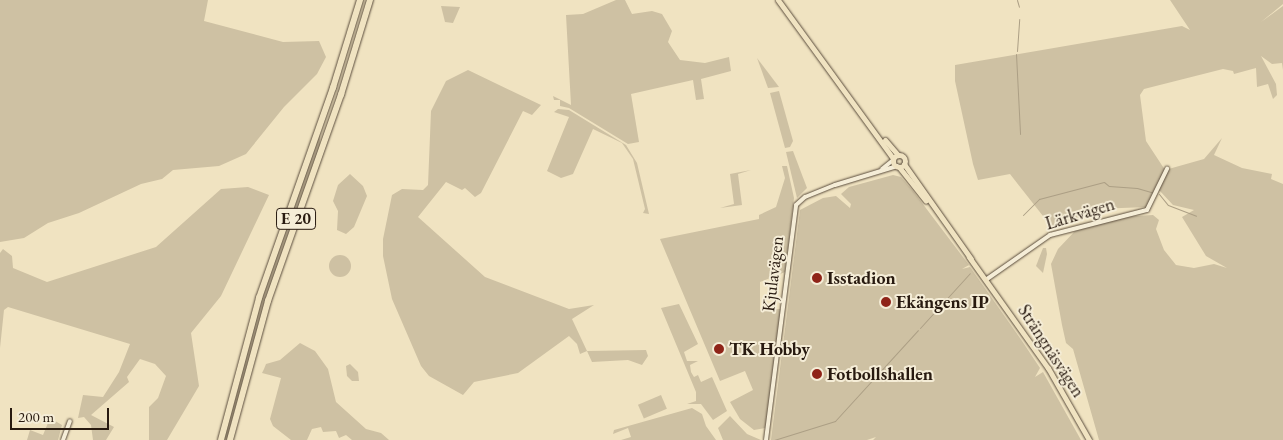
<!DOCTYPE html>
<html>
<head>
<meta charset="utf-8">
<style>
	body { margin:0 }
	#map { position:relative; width:1283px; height:440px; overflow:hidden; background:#f0e3c1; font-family:"EB Garamond",serif }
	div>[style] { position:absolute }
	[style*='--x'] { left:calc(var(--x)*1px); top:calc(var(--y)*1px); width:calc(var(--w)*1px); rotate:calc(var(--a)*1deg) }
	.green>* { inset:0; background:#cec1a3; transform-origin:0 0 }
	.round { border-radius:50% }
	.stream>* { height:1px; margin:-0.5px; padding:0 0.5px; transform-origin:0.5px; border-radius:0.5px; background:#ac9f85 }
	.roads { filter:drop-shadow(0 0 1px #5a4c3c) drop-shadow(0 0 1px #5a4c3c) }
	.minor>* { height:4px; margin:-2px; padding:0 2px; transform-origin:2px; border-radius:2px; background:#f5edd7 }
	.major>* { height:5px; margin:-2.5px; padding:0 2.5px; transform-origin:2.5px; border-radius:2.5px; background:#f0e3c1 }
	.major>.ring { margin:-2.5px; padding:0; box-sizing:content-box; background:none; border:5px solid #f0e3c1; border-radius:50% }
	.highway>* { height:5.5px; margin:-2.75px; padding:0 2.75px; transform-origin:2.75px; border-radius:2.75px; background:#f0e3c1 }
	.dots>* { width:14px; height:14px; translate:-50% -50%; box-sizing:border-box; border:2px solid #f5edd7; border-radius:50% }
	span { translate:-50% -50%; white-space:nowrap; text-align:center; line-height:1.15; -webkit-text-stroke:4px #f5edd7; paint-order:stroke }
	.shield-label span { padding:1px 4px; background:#f5edd7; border:1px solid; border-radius:4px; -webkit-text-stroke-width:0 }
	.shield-label { font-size:16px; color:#281a10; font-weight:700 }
	.street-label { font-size:18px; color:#281a10 }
	.poi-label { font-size:18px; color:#281a10; font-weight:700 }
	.left { translate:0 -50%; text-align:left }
	.scale { position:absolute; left:10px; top:408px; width:99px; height:22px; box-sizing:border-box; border:2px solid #281a10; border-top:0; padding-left:6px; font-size:15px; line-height:18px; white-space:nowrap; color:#281a10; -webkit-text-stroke:4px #f5edd7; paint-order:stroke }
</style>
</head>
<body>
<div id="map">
	<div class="green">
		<div style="clip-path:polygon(0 0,208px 0,204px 21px,283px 42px,319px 41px,326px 57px,317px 74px,284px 107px,246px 154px,219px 166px,173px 170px,162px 179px,141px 184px,79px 213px,48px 223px,24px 238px,0 242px)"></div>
		<div style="clip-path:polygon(616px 0,625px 0,632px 14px,652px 11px,662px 14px,672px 31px,668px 42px,680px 60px,705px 63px,729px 57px,731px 71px,701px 79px,704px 99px,696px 100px,693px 80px,631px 94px,639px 142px,628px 144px,569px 108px,560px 106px,560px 100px,554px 100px,553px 96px,571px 105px,566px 15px,583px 14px)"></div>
		<div style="clip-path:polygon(1170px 0,1283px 0,1283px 4px,1261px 22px,1283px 6px,1283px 70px,1282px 63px,1272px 64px,1261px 56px,1276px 84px,1277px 95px,1273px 99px,1268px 84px,1257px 87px,1256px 68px,1234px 74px,1233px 71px,1223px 69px,1144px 89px,1140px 95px,1146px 141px,1165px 170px,1204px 159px,1222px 138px,1214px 155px,1242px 168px,1272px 174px,1271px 179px,1283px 184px,1283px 440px,1099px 440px,1073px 349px,1066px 343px,1062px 325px,1051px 264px,1058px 249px,1075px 231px,1120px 217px,1153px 215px,1159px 220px,1156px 229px,1164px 250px,1176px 265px,1194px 268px,1214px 264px,1227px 268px,1206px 256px,1182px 217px,1194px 210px,1173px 205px,1160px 191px,1156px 190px,1147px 207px,1096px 209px,1054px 230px,1010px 174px,978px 180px,973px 164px,955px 81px,955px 65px,1182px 26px,1190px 30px)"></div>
		<div style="clip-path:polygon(441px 6px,460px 7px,453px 23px,445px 22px)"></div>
		<div style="clip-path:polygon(757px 58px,779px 87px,768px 88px)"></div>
		<div style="clip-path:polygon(468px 70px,541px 105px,532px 115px,523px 111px,481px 193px,475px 197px,465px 188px,462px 190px,446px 182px,418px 217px,485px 277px,569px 309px,594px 305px,572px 319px,587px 351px,646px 350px,648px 356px,642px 365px,628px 360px,592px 362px,587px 351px,580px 354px,577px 344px,569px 336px,518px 373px,474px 382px,463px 395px,429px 376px,421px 366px,392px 299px,383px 256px,383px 239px,392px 195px,402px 189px,423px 190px,428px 185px,431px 111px,446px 81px)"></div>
		<div style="clip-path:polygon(779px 91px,793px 141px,790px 147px,785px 148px,770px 93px)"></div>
		<div style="clip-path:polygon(558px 109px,569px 110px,626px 145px,637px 163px,649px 214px,643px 213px,645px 209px,633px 159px,622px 143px,593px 129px,573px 174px,561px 178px,547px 171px,569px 117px,554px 112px)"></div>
		<div style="clip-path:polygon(320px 133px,320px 147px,258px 327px,228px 440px,223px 440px,266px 285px)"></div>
		<div style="clip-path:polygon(793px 151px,807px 188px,797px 198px,786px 152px)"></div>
		<div style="clip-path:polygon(782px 166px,787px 166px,794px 198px,785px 272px,760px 282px,760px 310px,781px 309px,766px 425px,765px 428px,754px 430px,740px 419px,730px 402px,753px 390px,745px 371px,720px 381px,660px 239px,759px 219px,759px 215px,776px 207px,785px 178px)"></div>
		<div style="clip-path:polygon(751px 170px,738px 174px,742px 205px,720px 208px,734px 204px,730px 174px)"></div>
		<div style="clip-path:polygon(350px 174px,363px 186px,367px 196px,354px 227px,346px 234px,337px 230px,338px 211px,333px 201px,338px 185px)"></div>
		<div style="clip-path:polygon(893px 175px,901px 177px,913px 191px,969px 265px,962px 269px,970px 267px,1022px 341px,1040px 368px,1035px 377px,1043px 372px,1081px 440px,873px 440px,876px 437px,867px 440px,771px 440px,800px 210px,823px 198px,836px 196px,850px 208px,851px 204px,841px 194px,849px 187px)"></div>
		<div style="clip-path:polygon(248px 187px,269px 195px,221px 296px,191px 333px,199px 386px,167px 440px,149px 440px,149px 407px,158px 398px,166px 376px,155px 364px,140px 359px,127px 377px,129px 382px,91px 415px,114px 427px,106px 440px,93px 440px,91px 425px,84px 417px,78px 418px,83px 395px,103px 397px,119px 372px,130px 344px,8px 307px,4px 310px,0 348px,0 253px,3px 249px,12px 256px,13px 268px,47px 282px,156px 247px,221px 189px)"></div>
		<div style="clip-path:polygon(1043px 248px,1046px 248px,1047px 254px,1043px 273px,1036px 266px)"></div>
		<div class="round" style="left:329px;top:255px;width:22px;height:22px"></div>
		<div style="clip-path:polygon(679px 304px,698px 344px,684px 352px,687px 361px,698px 361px,690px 365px,691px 372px,694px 377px,698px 375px,701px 382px,712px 377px,727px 411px,713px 420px,701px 404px,687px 404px,696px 401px,696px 392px,661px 308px)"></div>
		<div style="clip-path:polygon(300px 343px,315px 351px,328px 369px,336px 402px,366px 429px,381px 433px,389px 440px,352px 440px,346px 435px,339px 438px,336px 431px,323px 432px,321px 427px,312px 429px,307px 440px,291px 440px,273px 426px,270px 419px,281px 378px,262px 373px,264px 369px,266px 364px,280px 360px)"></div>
		<div style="clip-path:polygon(350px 364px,358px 372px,359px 381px,352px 381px,347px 376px,346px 366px)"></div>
		<div style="left:661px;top:395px;width:15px;height:25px;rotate:67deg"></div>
		<div style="clip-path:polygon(692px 408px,702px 414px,706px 426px,716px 440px,621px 440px,631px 437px,628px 428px,613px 434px,614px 430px)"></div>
		<div style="clip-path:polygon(730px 416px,747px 434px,761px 440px,723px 440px,718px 428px)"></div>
		<div style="clip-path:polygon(50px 418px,62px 425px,58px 440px,27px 440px,30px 430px,43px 435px)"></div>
	</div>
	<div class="stream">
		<div style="--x:1017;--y:0;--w:7;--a:74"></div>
		<div style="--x:1017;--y:51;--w:32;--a:-86"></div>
		<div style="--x:1016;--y:54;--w:80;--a:87.1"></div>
		<div style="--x:1159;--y:194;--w:14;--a:51"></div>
		<div style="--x:1168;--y:205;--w:30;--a:21"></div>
		<div style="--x:1023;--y:215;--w:23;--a:-45"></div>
		<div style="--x:1039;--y:199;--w:67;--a:-14.7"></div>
		<div style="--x:1104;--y:182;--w:6;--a:39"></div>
		<div style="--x:1109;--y:186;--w:28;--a:4"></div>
		<div style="--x:1137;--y:188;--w:18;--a:16"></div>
		<div style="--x:920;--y:328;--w:74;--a:-47.7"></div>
		<div style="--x:774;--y:440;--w:64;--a:-17.3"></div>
		<div style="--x:835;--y:421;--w:123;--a:-47.6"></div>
	</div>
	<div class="roads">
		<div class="minor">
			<div style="--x:882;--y:169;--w:14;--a:-39"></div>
			<div style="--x:987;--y:279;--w:77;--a:-34.9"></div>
			<div style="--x:1050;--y:235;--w:100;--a:-14.5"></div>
			<div style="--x:1147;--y:210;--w:46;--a:-64"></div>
			<div style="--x:63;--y:440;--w:20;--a:-70"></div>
			<div style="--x:766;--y:440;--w:237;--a:-82.7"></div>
			<div style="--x:796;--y:205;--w:12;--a:-42"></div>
			<div style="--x:805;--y:197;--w:32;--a:-22"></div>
			<div style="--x:835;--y:185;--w:65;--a:-17"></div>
		</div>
		<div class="major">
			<div style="--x:778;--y:0;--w:195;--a:54"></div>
			<div style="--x:885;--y:140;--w:20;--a:49"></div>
			<div class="ring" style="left:893px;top:155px;width:7px;height:7px"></div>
			<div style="--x:904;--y:164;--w:116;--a:54.8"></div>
			<div style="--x:899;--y:167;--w:43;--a:51.5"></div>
			<div style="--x:969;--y:257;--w:136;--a:54.6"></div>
			<div style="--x:1048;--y:368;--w:83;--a:60.3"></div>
		</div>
		<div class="highway">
			<div style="--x:221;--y:440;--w:147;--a:-75"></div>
			<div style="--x:259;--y:298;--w:223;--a:-70.6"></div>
			<div style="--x:333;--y:88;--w:92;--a:-72.9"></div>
			<div style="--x:230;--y:440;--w:144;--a:-74.7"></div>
			<div style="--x:268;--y:301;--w:219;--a:-70.5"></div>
			<div style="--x:341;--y:95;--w:99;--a:-73"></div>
		</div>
	</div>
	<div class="dots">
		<div style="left:817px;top:278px;background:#8f2418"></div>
		<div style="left:886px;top:302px;background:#8f2418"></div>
		<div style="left:719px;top:349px;background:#8f2418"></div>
		<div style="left:817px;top:374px;background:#8f2418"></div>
	</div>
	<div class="shield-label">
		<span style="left:296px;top:219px">E 20</span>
	</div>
	<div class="street-label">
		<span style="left:1080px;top:214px;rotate:-17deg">Lärkvägen</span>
		<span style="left:773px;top:274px;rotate:-83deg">Kjulavägen</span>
		<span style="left:1051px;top:351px;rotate:57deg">Strängnäsvägen</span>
	</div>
	<div class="poi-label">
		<span class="left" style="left:827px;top:278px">Isstadion</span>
		<span class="left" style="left:896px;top:302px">Ekängens IP</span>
		<span class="left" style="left:729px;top:349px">TK Hobby</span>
		<span class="left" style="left:827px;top:374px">Fotbollshallen</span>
	</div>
	<div class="scale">200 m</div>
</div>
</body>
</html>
